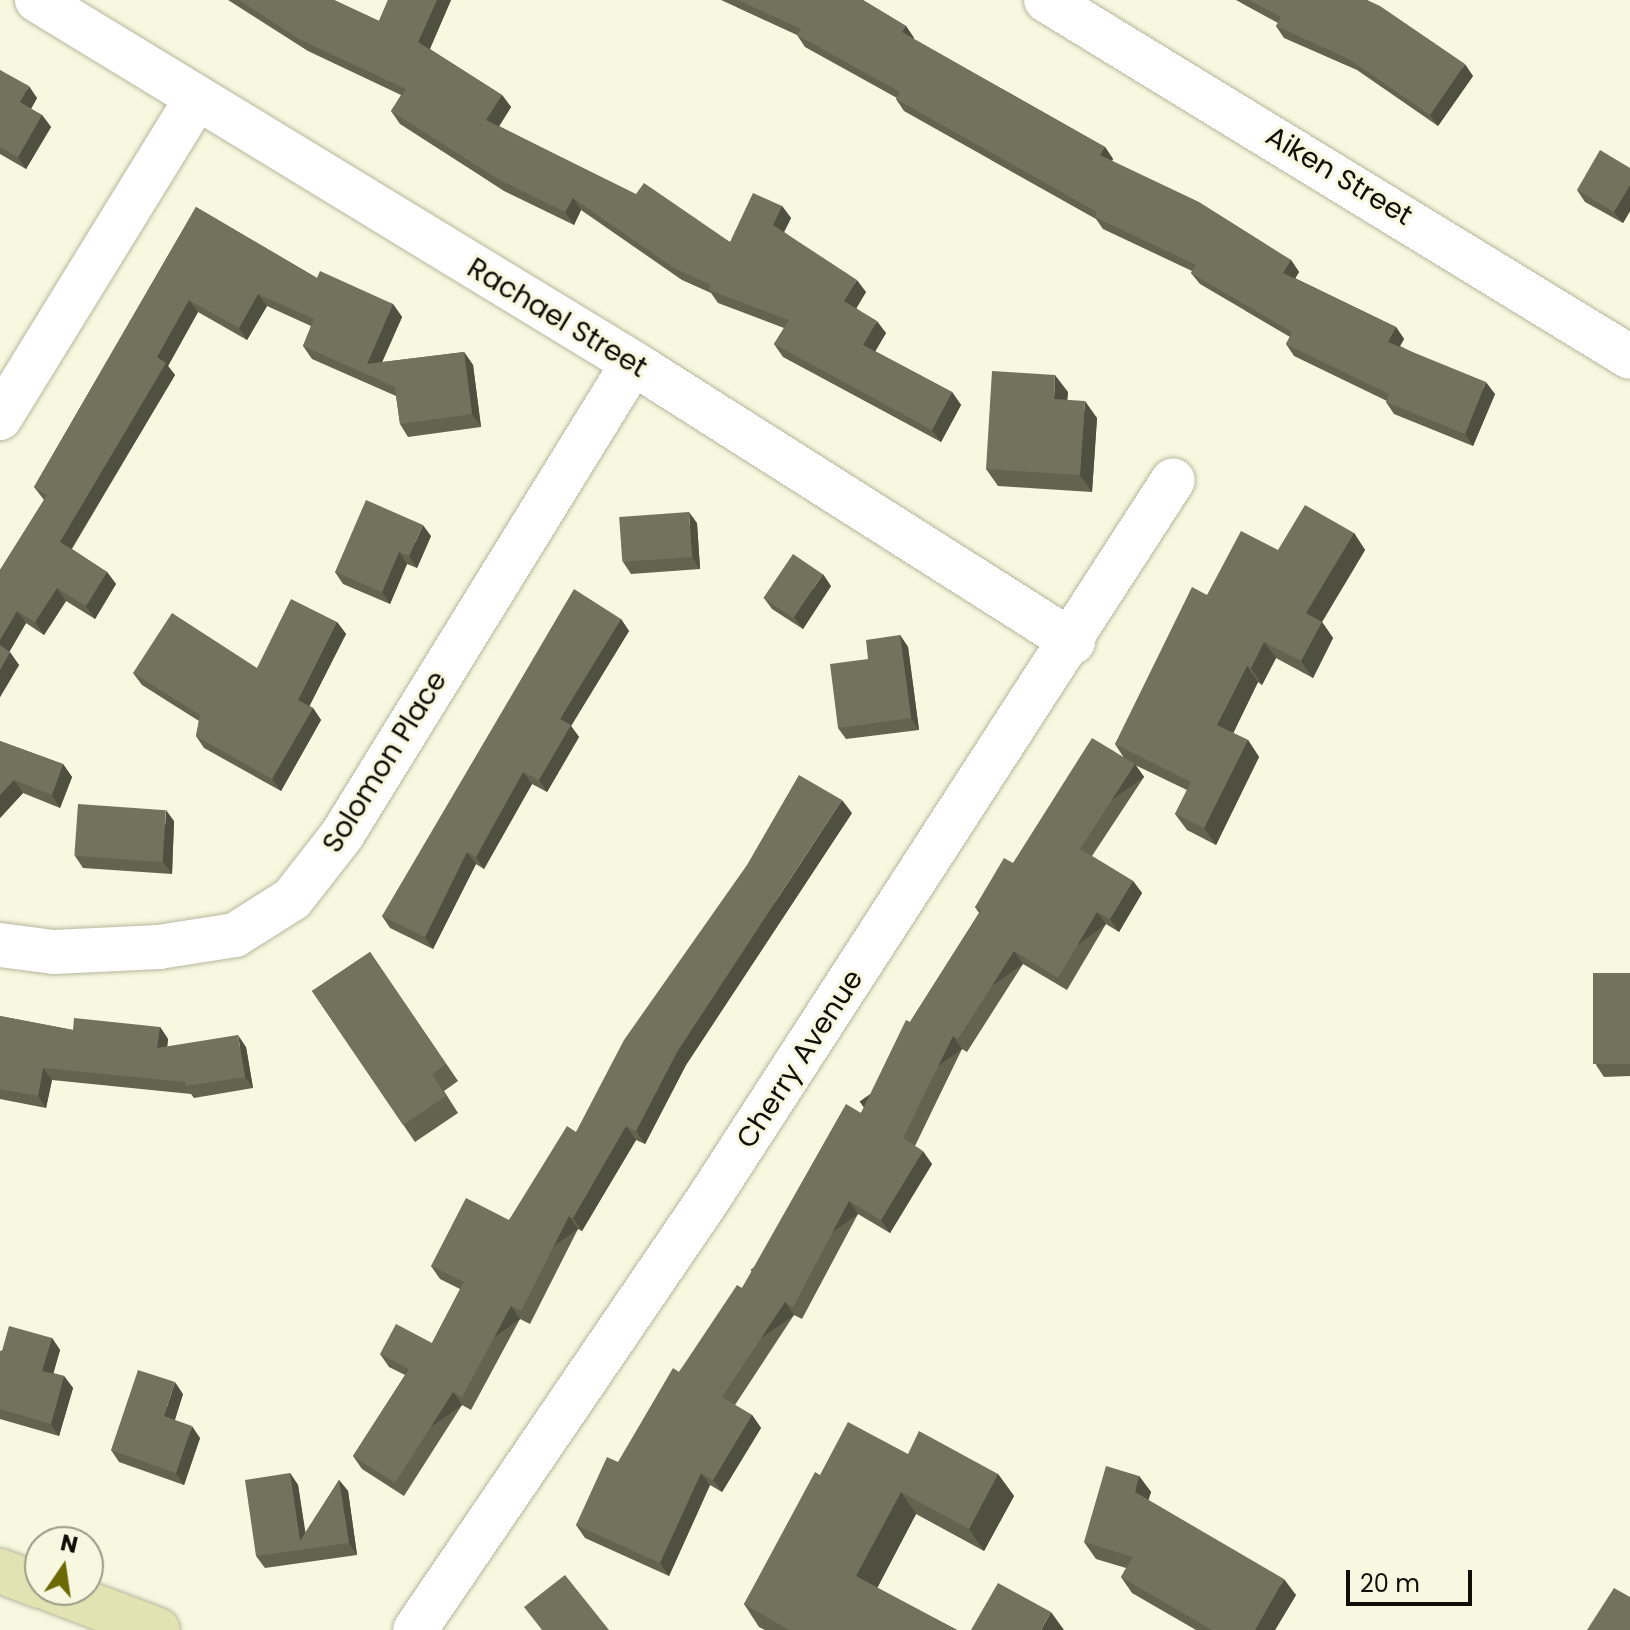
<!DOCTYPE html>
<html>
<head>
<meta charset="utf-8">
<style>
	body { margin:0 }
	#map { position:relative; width:1630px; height:1630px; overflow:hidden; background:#f7f8df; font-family:Poppins,sans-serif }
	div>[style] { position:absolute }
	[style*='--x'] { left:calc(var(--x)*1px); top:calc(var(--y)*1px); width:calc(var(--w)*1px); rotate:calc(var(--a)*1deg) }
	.roads { filter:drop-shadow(0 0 2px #b6b79f) drop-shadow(0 0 2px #b6b79f) }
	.minor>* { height:44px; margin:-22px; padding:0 22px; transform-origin:22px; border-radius:22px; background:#fff }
	.major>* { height:44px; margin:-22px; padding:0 22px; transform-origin:22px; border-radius:22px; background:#e2e2b2 }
	.wall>* { inset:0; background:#636350 }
	.shaded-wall>* { inset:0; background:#505041; transform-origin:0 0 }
	.building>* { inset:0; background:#73735d; transform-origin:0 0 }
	span { translate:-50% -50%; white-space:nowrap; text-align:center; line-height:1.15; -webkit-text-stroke:6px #f7f8df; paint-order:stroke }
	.street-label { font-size:28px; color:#0f0f07 }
	.north { position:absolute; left:24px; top:1526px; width:80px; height:80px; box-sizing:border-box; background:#f7f8df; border:2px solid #9a9b89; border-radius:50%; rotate:13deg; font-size:22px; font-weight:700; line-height:32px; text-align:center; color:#0f0f07 }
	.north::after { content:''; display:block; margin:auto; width:28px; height:36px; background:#6c6a06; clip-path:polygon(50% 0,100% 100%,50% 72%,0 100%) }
	.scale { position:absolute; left:1346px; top:1570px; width:126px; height:36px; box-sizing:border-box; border:4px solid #0f0f07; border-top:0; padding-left:10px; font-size:24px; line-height:28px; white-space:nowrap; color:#0f0f07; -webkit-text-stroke:6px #f7f8df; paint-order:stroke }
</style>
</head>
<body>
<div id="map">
	<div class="roads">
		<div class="minor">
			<div style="--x:37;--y:0;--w:698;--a:31.34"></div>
			<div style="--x:633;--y:363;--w:521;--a:32.38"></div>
			<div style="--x:1046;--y:0;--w:684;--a:31.44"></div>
			<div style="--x:0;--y:418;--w:376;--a:-58.4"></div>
			<div style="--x:0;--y:945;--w:54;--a:7.4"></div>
			<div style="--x:54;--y:952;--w:105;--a:-2.7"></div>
			<div style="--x:159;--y:947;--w:77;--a:-9"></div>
			<div style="--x:235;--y:935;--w:67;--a:-32.3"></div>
			<div style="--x:292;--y:899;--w:81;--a:-52"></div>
			<div style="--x:342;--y:835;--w:554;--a:-58.35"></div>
			<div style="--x:415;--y:1630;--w:519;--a:-55.76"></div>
			<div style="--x:707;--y:1201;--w:858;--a:-57.12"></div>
		</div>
		<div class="major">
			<div style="--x:0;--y:1571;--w:43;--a:20.6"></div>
			<div style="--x:52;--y:1590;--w:113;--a:20.7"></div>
		</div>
	</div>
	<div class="wall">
		<div style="clip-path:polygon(228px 0,334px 0,379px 21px,388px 0,451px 0,430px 49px,502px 95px,511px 107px,499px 126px,730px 242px,782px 206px,791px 218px,784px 232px,866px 292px,856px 308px,886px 333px,875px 351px,952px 392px,961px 405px,941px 442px,783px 357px,774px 344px,784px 328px,718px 303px,711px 293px,682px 280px,581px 210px,574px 225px,504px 191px,400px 124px,391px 111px,401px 95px,308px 51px)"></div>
		<div style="clip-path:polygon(721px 0,863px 0,906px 26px,914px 38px,913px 39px,1105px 147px,1113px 159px,1112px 161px,1291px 260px,1299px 272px,1295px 278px,1396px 327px,1404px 339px,1400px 346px,1495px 394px,1473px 446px,1394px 414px,1386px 402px,1387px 401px,1294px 356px,1286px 344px,1290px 337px,1200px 284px,1191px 273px,1192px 271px,1103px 229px,1096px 219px,904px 111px,896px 99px,897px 98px,805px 47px,797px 35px)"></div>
		<div style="clip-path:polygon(1236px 0,1367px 0,1473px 76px,1438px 126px,1357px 70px,1284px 38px,1276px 26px,1278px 23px)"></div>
		<div style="clip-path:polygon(0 70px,37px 98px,31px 109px,42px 115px,51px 127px,26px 169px,0 154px)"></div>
		<div style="clip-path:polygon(1630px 168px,1630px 211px,1623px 223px,1585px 202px,1577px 190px)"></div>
		<div style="clip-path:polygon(196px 207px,317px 278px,393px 304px,402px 317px,382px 362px,464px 352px,473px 365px,481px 427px,408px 437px,400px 424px,396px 396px,312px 359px,303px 346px,311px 326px,267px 306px,247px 340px,198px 312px,168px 366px,175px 375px,72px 549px,107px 572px,116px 584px,95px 619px,66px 601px,44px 635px,26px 623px,9px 652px,19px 665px,0 697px,0 570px,44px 500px,34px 487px)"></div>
		<div style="clip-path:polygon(1068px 392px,1067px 400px,1097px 418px,1092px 492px,998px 486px,986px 469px)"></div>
		<div style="clip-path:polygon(697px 523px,700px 569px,631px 574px,623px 562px)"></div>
		<div style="clip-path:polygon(1354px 533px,1365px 550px,1322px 622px,1333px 638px,1313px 678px,1276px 658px,1262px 685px,1258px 682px,1233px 733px,1248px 740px,1259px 757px,1216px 845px,1187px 830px,1175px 814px,1187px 790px,1135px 765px,1144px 777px,1092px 856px,1133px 881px,1142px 893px,1119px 932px,1106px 924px,1067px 990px,1023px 964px,967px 1052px,962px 1049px,915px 1146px,932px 1164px,890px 1233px,858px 1214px,802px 1319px,794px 1315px,735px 1405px,752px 1415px,761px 1428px,722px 1492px,710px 1485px,669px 1576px,585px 1538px,576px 1525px,679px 1372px,742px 1288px,861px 1113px,910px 1022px,979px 913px,975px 907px,1013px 863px,1124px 758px,1115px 744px,1207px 595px,1278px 550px)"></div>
		<div style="clip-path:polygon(431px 536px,417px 568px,407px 564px,390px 604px,343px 584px,335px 572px)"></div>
		<div style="clip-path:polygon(831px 586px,803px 629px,772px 609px,764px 598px)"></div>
		<div style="clip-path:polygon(621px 619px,629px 631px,571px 726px,579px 737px,547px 792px,532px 784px,484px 869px,476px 864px,433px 949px,390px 928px,382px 916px)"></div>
		<div style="clip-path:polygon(337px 622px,346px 634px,309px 706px,313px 708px,321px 720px,281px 791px,204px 748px,196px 736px,199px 721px,142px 685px,133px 673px,257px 668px)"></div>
		<div style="clip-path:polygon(900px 635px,908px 647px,919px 730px,846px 739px,838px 728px,868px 659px)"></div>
		<div style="clip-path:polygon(0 741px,63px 764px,72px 777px,60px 808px,23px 793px,0 818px)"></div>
		<div style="clip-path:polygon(852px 813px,686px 1065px,645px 1144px,636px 1140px,582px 1231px,578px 1229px,530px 1324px,520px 1319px,471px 1410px,462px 1405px,404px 1496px,362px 1469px,353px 1456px,405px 1375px,389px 1367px,380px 1354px,432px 1343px,460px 1289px,440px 1279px,431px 1266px,509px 1220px,576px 1132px)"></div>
		<div style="clip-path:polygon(174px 821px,172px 874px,83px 868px,75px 856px)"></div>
		<div style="clip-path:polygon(370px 952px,458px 1081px,444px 1091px,458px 1113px,415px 1142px,312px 991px)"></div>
		<div style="clip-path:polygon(1630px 973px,1630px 1076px,1604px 1077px,1596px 1065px)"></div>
		<div style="clip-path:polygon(0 1016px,73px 1030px,160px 1027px,168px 1039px,167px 1047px,246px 1047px,253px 1088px,194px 1098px,191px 1094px,52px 1080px,46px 1108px,0 1099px)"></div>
		<div style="clip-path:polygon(52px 1338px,60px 1350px,53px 1373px,64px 1376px,73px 1388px,59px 1436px,0 1419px,0 1351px)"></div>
		<div style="clip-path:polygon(183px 1394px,175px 1420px,200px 1438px,184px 1485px,119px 1462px,111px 1450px)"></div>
		<div style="clip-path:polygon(290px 1473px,298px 1485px,305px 1533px,339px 1480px,348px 1491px,357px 1555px,265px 1568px,256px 1556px)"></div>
		<div style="clip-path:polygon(998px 1474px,1014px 1496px,984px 1551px,916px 1514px,877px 1588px,957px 1630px,765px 1630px,759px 1627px,744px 1604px,820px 1475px)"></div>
		<div style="clip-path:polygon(1139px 1476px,1151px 1492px,1148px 1500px,1296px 1595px,1275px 1630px,1196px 1630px,1132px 1593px,1121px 1577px,1126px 1568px,1096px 1559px,1084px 1542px)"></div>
	</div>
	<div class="shaded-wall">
		<div style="clip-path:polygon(437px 0,451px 0,427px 55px,418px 42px)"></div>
		<div style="clip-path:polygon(906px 26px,914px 38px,910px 44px,902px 32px)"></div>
		<div style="clip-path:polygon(1465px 64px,1473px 76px,1438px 126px,1430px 115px)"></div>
		<div style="clip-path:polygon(29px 86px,37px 98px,28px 114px,20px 102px)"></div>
		<div style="clip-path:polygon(502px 95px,511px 107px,495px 133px,486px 120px)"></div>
		<div style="clip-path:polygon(42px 115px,51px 127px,26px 169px,18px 157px)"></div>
		<div style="clip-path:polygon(1105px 147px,1113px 159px,1108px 167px,1100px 155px)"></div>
		<div style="clip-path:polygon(1630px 185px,1630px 211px,1623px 223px,1614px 212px)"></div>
		<div style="clip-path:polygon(573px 198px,581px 210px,574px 225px,565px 212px)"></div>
		<div style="clip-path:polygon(782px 206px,791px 218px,781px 238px,773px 225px)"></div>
		<div style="clip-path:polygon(1291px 260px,1299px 272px,1292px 284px,1283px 273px)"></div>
		<div style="clip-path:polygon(857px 280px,866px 292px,853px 314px,844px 301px)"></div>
		<div style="clip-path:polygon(258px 294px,267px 306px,247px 340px,239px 328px)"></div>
		<div style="clip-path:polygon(189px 300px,198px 312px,168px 366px,175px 375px,68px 554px,60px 542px,157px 357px)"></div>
		<div style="clip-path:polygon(393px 304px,402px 317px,376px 376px,367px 364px)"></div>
		<div style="clip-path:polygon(877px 321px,886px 333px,872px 357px,863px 345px)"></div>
		<div style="clip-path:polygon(1396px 327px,1404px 339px,1396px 353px,1388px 342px)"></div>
		<div style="clip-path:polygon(464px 352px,473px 365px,481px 427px,472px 414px)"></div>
		<div style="clip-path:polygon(1055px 375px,1068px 392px,1066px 416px,1054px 399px)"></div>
		<div style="clip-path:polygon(1486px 382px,1495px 394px,1473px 446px,1465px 434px)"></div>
		<div style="clip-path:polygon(952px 392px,961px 405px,941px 442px,932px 430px)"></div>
		<div style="clip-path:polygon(1085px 401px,1097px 418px,1092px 492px,1080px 475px)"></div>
		<div style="clip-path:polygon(689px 512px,697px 523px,700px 569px,692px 557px)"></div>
		<div style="clip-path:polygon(423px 525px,431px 536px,417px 568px,409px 556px)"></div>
		<div style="clip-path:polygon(1354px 533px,1365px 550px,1322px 622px,1333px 638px,1313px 678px,1301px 661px,1306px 613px)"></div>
		<div style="clip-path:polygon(399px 552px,407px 564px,390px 604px,382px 592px)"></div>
		<div style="clip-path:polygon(107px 572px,116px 584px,95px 619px,86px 606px)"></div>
		<div style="clip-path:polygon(823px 574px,831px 586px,803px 629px,794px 617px)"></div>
		<div style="clip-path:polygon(57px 588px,66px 601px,44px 635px,35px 622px)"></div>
		<div style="clip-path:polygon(17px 611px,26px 623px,7px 656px,0 646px,0 640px)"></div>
		<div style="clip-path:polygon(621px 619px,629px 631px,571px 726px,579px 737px,547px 792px,539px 780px,560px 719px)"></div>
		<div style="clip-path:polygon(337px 622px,346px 634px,307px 711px,298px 700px)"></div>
		<div style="clip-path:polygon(900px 635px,908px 647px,919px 730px,911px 718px)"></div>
		<div style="clip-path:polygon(1264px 642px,1276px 658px,1262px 685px,1251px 668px)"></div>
		<div style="clip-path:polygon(10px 652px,19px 665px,0 697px,0 670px)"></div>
		<div style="clip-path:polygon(1247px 666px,1258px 682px,1229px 742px,1217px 725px)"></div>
		<div style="clip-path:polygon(313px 708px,321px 720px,281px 791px,272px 779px)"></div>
		<div style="clip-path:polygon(1248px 740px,1259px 757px,1216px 845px,1204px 828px)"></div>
		<div style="clip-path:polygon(63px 764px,72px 777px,60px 808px,52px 795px)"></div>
		<div style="left:1135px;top:764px;width:16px;height:101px;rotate:55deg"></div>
		<div style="clip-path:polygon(523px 772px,532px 784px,484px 869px,476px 857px)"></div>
		<div style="clip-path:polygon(14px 780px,23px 793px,0 818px,0 795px)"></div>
		<div style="clip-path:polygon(842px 800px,852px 813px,686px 1065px,645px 1144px,636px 1131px,677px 1052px)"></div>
		<div style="clip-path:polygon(166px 810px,174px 821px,172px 874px,163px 862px)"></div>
		<div style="clip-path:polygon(467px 852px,476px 864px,433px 949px,425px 937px)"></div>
		<div style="clip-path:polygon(1133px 881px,1142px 893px,1119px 932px,1110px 919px)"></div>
		<div style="left:1097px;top:912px;width:15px;height:77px;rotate:53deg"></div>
		<div style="left:1014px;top:951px;width:16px;height:104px;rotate:55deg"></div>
		<div style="clip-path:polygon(160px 1027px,168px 1039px,166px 1060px,157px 1048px)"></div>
		<div style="clip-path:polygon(238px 1035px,246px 1047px,253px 1088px,245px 1077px)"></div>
		<div style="left:953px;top:1036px;width:16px;height:114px;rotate:55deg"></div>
		<div style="clip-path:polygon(43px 1068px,52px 1080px,46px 1108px,38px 1096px)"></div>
		<div style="clip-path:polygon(626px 1126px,636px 1140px,582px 1231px,573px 1218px)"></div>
		<div style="clip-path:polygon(923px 1151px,932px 1164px,890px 1233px,881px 1220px)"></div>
		<div style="left:849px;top:1201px;width:16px;height:120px;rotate:55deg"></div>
		<div style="left:569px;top:1216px;width:16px;height:106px;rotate:55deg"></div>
		<div style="left:785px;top:1302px;width:16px;height:114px;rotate:55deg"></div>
		<div style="left:511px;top:1306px;width:16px;height:103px;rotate:55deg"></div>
		<div style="clip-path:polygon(52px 1338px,60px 1350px,51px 1382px,42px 1371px)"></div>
		<div style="clip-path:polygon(64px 1376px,73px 1388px,59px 1436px,51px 1424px)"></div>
		<div style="clip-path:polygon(175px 1382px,183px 1394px,172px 1428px,164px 1416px)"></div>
		<div style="left:453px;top:1392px;width:16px;height:108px;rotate:55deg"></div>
		<div style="clip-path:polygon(752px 1415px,761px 1428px,722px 1492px,713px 1480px)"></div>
		<div style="clip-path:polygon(192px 1426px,200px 1438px,184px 1485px,176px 1473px)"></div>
		<div style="clip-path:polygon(290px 1473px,298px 1485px,308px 1549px,300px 1541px)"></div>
		<div style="clip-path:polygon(701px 1473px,710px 1485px,669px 1576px,660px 1563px)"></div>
		<div style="clip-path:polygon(998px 1474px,1014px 1496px,984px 1551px,969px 1529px)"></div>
		<div style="clip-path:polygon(1139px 1476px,1151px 1492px,1146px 1508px,1135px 1492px)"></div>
		<div style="clip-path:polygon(339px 1480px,348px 1491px,357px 1555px,349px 1543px)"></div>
		<div style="clip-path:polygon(901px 1492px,916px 1514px,872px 1598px,856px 1576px)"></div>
		<div style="clip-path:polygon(1284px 1579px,1296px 1595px,1275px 1630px,1255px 1630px)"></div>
		<div style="clip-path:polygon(1051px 1612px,1064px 1630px,1041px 1630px)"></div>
	</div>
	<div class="building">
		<div style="clip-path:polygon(239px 0,334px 0,379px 21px,388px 0,437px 0,418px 42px,502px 95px,486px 120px,636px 194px,644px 183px,730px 242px,753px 193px,782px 206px,773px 225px,857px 280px,844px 301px,877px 321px,863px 345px,952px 392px,932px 430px,774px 344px,789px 320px,709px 290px,711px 285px,674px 268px,573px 198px,565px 212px,496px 178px,391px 111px,406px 89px,299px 39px)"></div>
		<div style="clip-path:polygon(738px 0,863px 0,906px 26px,902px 32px,1105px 147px,1100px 155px,1199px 202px,1291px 260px,1283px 273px,1396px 327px,1388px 342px,1486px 382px,1465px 434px,1386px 402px,1389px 394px,1286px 344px,1292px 332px,1191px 273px,1196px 265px,1095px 217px,1097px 212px,896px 99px,900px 92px,797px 35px,801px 29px)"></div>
		<div style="clip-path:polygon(1249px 0,1367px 0,1380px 6px,1465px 64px,1430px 115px,1349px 59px,1276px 26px,1281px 17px)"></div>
		<div style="clip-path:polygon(0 70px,29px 86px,20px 102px,42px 115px,18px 157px,0 147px)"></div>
		<div style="clip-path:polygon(1600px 150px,1630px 168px,1630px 185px,1614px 212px,1577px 190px)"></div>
		<div style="clip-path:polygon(196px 207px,317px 278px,320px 271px,393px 304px,367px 364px,464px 352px,472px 414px,400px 424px,395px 387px,303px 346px,314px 319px,258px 294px,239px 328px,189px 300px,157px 357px,166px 363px,60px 542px,107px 572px,86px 606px,57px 588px,35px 622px,17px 611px,0 640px,0 570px,47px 495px,34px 487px)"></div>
		<div style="clip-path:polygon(992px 371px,1055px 375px,1054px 399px,1085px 401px,1080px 475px,986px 469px)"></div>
		<div style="clip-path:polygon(366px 500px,423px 525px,409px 556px,399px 552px,382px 592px,335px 572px)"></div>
		<div style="clip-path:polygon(1305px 505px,1354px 533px,1306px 613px,1322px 622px,1301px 661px,1264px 642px,1251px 668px,1247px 666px,1217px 725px,1248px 740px,1204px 828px,1175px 814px,1191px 782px,1115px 744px,1192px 587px,1207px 595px,1241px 531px,1278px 550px)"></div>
		<div style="left:689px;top:512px;width:45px;height:70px;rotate:86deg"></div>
		<div style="left:793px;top:554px;width:36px;height:53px;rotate:34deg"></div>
		<div style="clip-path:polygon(574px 589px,621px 619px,560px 719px,571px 725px,539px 780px,523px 772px,476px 857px,467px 852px,425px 937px,382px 916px)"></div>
		<div style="clip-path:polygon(291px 599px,337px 622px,298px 700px,313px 708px,272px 779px,196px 736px,200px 715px,133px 673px,172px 613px,257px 668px)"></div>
		<div style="clip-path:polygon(900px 635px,911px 718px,838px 728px,830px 664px,868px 659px,866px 640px)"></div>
		<div style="clip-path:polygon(0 645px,10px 652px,0 670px)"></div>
		<div style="clip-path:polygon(1092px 738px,1135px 764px,1080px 849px,1133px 881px,1110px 919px,1097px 912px,1058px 978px,1014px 951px,958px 1039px,953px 1036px,903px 1138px,923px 1151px,881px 1220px,849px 1201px,793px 1307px,785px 1302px,722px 1397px,752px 1415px,713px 1480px,701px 1473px,660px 1563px,576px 1525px,607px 1457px,618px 1462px,673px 1368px,679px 1372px,737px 1285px,742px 1288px,846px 1104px,861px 1113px,906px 1020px,910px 1022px,981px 910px,975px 907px,1004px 858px,1013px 863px)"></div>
		<div style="clip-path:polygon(0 741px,63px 764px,52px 795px,14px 780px,0 795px)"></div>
		<div style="clip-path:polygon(799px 775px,842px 800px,677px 1052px,636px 1131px,626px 1126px,573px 1218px,569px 1216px,521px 1311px,511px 1306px,462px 1397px,453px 1392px,395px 1483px,353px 1456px,409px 1369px,380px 1354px,396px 1324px,432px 1343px,464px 1282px,431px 1266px,466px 1198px,509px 1220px,567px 1126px,576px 1132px,624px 1040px,747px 865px)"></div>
		<div style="left:78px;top:804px;width:88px;height:52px;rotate:4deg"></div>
		<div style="clip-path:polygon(370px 952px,446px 1064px,432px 1074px,446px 1096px,403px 1125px,312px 991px)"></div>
		<div style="left:1630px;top:973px;width:91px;height:37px;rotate:90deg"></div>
		<div style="clip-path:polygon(0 1016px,73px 1030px,74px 1018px,160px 1027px,157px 1048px,238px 1035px,245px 1077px,186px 1086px,185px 1082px,43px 1068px,38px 1096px,0 1089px)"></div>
		<div style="clip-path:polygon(9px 1326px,52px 1338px,42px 1371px,64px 1376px,51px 1424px,0 1409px,0 1351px,2px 1351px)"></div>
		<div style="clip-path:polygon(138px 1370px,175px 1382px,164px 1416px,192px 1426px,176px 1473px,111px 1450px)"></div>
		<div style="clip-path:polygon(848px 1422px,908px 1454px,919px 1431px,998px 1474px,969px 1529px,901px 1492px,856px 1576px,957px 1630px,789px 1630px,744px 1604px,815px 1472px,820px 1475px)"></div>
		<div style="clip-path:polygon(1106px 1466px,1139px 1476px,1135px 1492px,1284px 1579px,1255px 1630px,1212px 1630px,1121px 1577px,1133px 1557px,1084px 1542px)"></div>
		<div style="clip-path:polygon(290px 1473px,300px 1541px,339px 1480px,349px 1543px,256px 1556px,245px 1480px)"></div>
		<div style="clip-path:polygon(565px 1575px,609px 1630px,542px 1630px,524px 1607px)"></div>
		<div style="clip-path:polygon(998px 1583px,1051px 1612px,1041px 1630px,971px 1630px)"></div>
		<div style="clip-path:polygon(1614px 1588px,1630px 1597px,1630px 1630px,1587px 1630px)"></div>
	</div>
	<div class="street-label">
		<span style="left:1339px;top:176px;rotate:31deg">Aiken Street</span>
		<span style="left:557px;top:318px;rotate:31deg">Rachael Street</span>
		<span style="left:385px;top:762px;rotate:-58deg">Solomon Place</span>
		<span style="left:800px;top:1059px;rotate:-57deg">Cherry Avenue</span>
	</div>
	<div class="north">N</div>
	<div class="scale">20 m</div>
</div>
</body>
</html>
